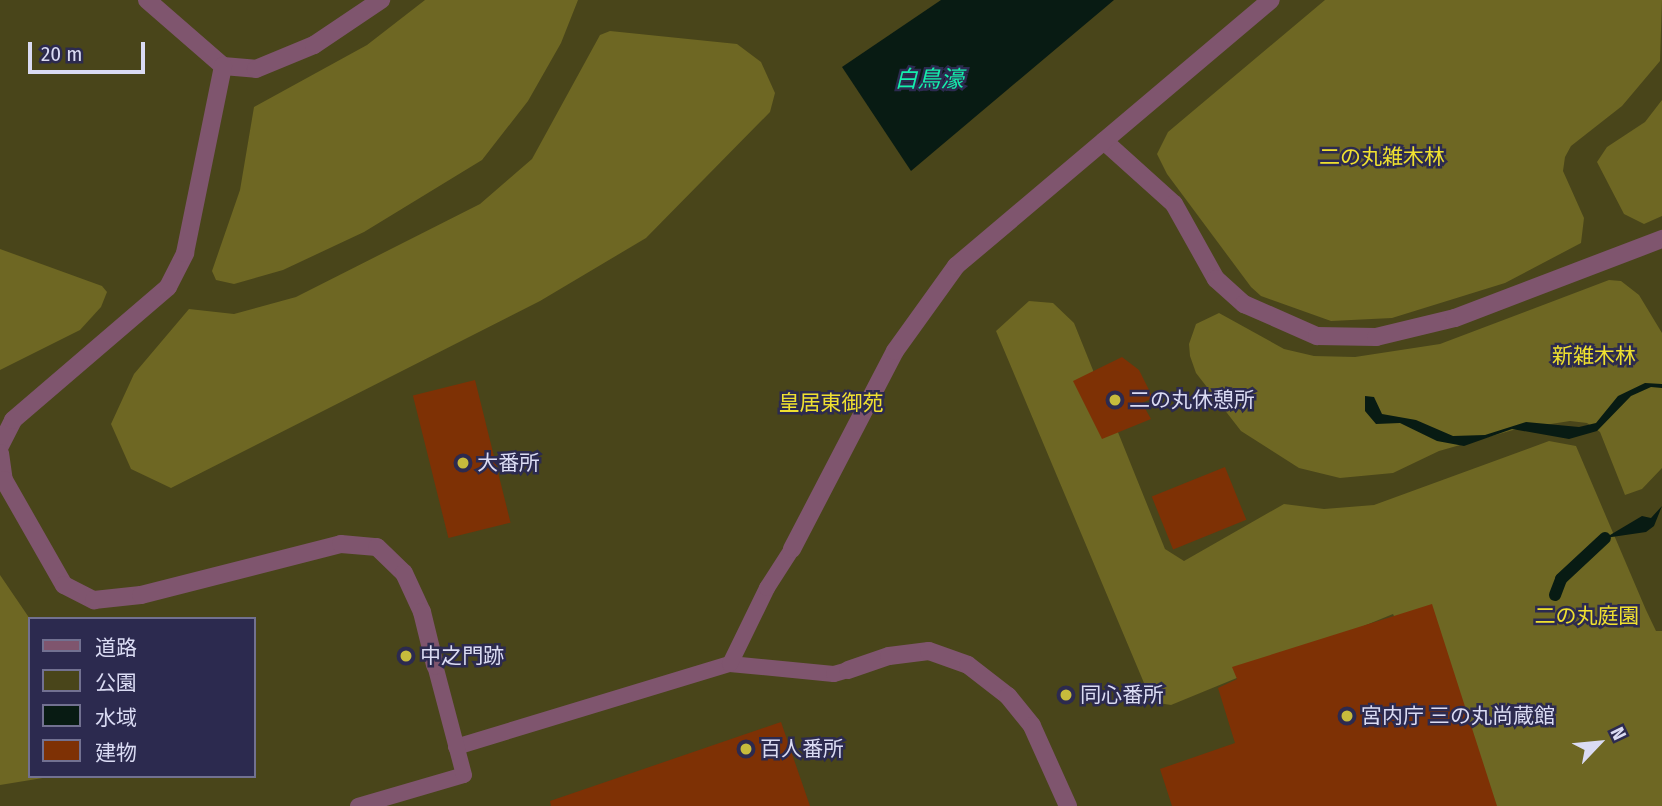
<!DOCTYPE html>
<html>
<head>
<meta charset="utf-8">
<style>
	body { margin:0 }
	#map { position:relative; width:1662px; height:806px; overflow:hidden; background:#2c2a4f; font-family:"Fira Sans Condensed","Noto Sans JP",sans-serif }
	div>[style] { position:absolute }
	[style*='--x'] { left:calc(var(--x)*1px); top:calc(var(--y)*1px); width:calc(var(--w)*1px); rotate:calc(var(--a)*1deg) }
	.green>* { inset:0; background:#49451a }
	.forest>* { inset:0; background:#6e6723 }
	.water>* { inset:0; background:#081b13 }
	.stream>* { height:12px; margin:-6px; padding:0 6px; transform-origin:6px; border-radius:6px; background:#081b13 }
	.building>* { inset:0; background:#7e3105; transform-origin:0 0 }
	.lane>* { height:16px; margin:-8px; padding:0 8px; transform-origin:8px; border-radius:8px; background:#7f556e }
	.street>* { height:18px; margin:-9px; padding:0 9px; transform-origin:9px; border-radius:9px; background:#7f556e }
	.dots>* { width:19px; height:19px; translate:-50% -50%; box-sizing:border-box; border:4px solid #2c2a4f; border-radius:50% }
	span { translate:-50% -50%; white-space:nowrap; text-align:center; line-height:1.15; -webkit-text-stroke:5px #2c2a4f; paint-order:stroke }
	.park-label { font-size:21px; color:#efe030 }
	.poi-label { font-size:21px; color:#dadbf3 }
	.left { translate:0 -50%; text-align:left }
	.water-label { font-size:23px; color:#15efac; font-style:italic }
	.legend { position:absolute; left:28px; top:617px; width:228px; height:161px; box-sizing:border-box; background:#2c2a4f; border:2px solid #727191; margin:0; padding:9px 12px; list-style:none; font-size:21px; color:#dadbf3 }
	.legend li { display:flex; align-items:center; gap:14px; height:35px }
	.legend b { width:35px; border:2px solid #727191 }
	.north { position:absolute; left:1564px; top:708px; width:70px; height:70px; -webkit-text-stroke:5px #2c2a4f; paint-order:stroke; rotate:64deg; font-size:19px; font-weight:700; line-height:28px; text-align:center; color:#dadbf3 }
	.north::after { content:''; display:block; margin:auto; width:24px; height:32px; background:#dadbf3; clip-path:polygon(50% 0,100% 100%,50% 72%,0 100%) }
	.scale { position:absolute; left:28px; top:42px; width:117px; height:32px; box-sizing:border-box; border:4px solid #dadbf3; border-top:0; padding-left:9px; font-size:21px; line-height:24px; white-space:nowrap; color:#dadbf3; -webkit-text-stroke:5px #2c2a4f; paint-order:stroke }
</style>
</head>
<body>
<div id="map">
	<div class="green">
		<div style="clip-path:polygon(evenodd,0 0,1662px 0,1662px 806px,0 806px,0 0,30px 619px,254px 619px,254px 776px,30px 776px,30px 619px)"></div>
	</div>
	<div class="forest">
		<div style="clip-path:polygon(425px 0,578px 0,561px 43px,528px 101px,482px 160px,364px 232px,283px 270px,234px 284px,216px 280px,212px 271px,240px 190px,254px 107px,367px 45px)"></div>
		<div style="clip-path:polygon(1325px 0,1662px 0,1660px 61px,1622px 106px,1571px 146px,1565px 157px,1563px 171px,1584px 218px,1581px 243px,1505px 283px,1392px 318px,1331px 321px,1261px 296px,1251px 287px,1167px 174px,1157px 154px,1168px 132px)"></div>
		<div style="clip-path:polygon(610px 31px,737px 44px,761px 62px,775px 93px,770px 112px,646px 238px,540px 301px,171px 488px,131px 469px,111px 424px,134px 374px,189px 309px,234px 314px,296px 297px,480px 204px,532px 159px,600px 35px)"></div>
		<div style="clip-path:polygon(1662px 100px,1662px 216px,1644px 224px,1624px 214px,1597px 162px,1607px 147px,1645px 122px)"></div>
		<div style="clip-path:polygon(0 249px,102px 286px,107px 292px,101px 307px,80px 330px,0 370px)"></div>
		<div style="clip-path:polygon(1609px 280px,1621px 281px,1639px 295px,1662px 333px,1662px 468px,1642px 489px,1625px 495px,1600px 432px,1587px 423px,1570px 421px,1513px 430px,1439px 451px,1393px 473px,1340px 478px,1299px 468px,1241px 431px,1196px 373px,1190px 356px,1189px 344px,1196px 324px,1219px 313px,1284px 349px,1314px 356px,1355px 357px,1440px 344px)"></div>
		<div style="clip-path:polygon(1029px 301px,1053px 303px,1074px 323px,1165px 549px,1184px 561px,1284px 504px,1324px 509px,1374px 505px,1549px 441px,1576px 446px,1646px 610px,1656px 631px,1662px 631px,1662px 806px,1468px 806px,1419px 669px,1393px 614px,1171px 705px,1152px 702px,996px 331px)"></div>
		<div style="clip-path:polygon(0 575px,30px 619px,30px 776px,55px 776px,0 785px)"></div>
	</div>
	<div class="water">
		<div style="clip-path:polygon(941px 0,1114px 0,911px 171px,842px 67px)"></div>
		<div style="clip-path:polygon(1645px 383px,1662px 384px,1662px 388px,1651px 387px,1631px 396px,1597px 431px,1569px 439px,1512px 429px,1464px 446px,1437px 441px,1400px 423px,1376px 424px,1365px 411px,1365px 396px,1374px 397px,1382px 414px,1416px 420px,1453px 436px,1485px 435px,1526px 422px,1579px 427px,1596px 423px,1618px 396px)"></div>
		<div style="clip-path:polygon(1662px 506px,1654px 526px,1646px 532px,1605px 538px,1642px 516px,1651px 518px)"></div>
	</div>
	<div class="stream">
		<div style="--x:1555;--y:595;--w:17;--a:-69"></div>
		<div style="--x:1561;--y:579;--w:60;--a:-43"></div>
	</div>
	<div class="building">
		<div style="clip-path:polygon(1122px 357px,1139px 370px,1153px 398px,1142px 403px,1151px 419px,1102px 439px,1073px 381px)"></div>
		<div style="left:475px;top:380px;width:147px;height:64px;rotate:76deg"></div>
		<div style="left:1225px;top:467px;width:57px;height:79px;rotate:68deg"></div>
		<div style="clip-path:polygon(1432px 604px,1497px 806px,1172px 806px,1160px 769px,1235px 743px,1218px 688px,1237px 679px,1232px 667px)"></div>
		<div style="clip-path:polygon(781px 722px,810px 806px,551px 806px,550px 801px)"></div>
	</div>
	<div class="lane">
		<div style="--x:730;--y:664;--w:104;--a:5.5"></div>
		<div style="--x:834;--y:674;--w:15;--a:-16"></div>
		<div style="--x:456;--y:747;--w:286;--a:-16.9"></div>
		<div style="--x:730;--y:664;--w:85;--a:-64"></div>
		<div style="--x:767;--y:588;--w:46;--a:-57.3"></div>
		<div style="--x:358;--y:806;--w:110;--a:-16.3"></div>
		<div style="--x:464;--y:775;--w:114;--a:-104.8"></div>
	</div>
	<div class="street">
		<div style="--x:147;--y:0;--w:101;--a:41"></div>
		<div style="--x:223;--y:66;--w:33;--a:5"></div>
		<div style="--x:256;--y:69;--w:63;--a:-22.5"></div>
		<div style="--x:314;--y:45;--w:81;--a:-33.9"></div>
		<div style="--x:1104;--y:141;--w:94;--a:42"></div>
		<div style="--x:1174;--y:204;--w:86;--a:60.8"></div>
		<div style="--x:1216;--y:279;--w:38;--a:42"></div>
		<div style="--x:1244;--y:304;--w:80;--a:23.7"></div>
		<div style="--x:1317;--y:336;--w:59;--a:1"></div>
		<div style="--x:1376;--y:337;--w:81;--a:-13.5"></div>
		<div style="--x:1455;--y:318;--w:222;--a:-20.9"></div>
		<div style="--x:0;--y:446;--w:29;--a:-63"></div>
		<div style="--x:13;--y:420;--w:204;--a:-40.6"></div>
		<div style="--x:168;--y:287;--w:38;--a:-63"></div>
		<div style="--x:185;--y:253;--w:191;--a:-78.5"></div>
		<div style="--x:0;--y:453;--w:27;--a:82"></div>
		<div style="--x:4;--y:480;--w:121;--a:60.3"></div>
		<div style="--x:64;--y:585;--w:34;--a:27"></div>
		<div style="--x:94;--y:600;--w:47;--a:-6.1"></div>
		<div style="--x:141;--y:595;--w:206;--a:-14.3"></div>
		<div style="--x:341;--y:544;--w:36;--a:5"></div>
		<div style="--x:377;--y:547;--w:37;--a:44"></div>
		<div style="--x:404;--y:573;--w:43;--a:65.2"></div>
		<div style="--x:422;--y:612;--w:55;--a:76.2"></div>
		<div style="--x:792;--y:549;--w:223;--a:-62.5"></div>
		<div style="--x:895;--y:351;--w:105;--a:-54.3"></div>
		<div style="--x:956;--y:266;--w:412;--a:-40.2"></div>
		<div style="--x:848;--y:670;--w:43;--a:-18.9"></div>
		<div style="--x:889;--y:656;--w:40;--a:-7.1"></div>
		<div style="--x:929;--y:651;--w:41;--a:19.7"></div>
		<div style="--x:968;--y:665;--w:51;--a:37.8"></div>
		<div style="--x:1008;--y:696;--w:38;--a:51"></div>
		<div style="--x:1032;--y:726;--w:88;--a:65.8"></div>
	</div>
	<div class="dots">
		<div style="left:1115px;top:400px;background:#c7bb3c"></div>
		<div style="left:463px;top:463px;background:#c7bb3c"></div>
		<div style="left:406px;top:656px;background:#c7bb3c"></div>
		<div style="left:1066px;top:695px;background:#c7bb3c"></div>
		<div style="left:1347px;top:716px;background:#c7bb3c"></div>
		<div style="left:746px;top:749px;background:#c7bb3c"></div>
	</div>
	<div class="park-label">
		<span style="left:1382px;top:157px">二の丸雑木林</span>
		<span style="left:1594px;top:356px">新雑木林</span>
		<span style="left:831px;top:403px">皇居東御苑</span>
		<span style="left:1587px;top:616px">二の丸庭園</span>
	</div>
	<div class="poi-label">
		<span class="left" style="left:1129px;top:400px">二の丸休憩所</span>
		<span class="left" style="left:477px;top:463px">大番所</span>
		<span class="left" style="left:420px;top:656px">中之門跡</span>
		<span class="left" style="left:1080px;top:695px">同心番所</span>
		<span class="left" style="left:1361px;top:716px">宮内庁 三の丸尚蔵館</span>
		<span class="left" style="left:760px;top:749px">百人番所</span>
	</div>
	<div class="water-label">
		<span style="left:929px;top:79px">白鳥濠</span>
	</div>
	<ul class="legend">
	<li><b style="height:9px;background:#7f556e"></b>道路</li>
	<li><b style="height:19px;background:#49451a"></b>公園</li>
	<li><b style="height:19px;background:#081b13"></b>水域</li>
	<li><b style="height:19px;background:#7e3105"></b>建物</li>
	</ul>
	<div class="north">N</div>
	<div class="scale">20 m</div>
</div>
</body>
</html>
